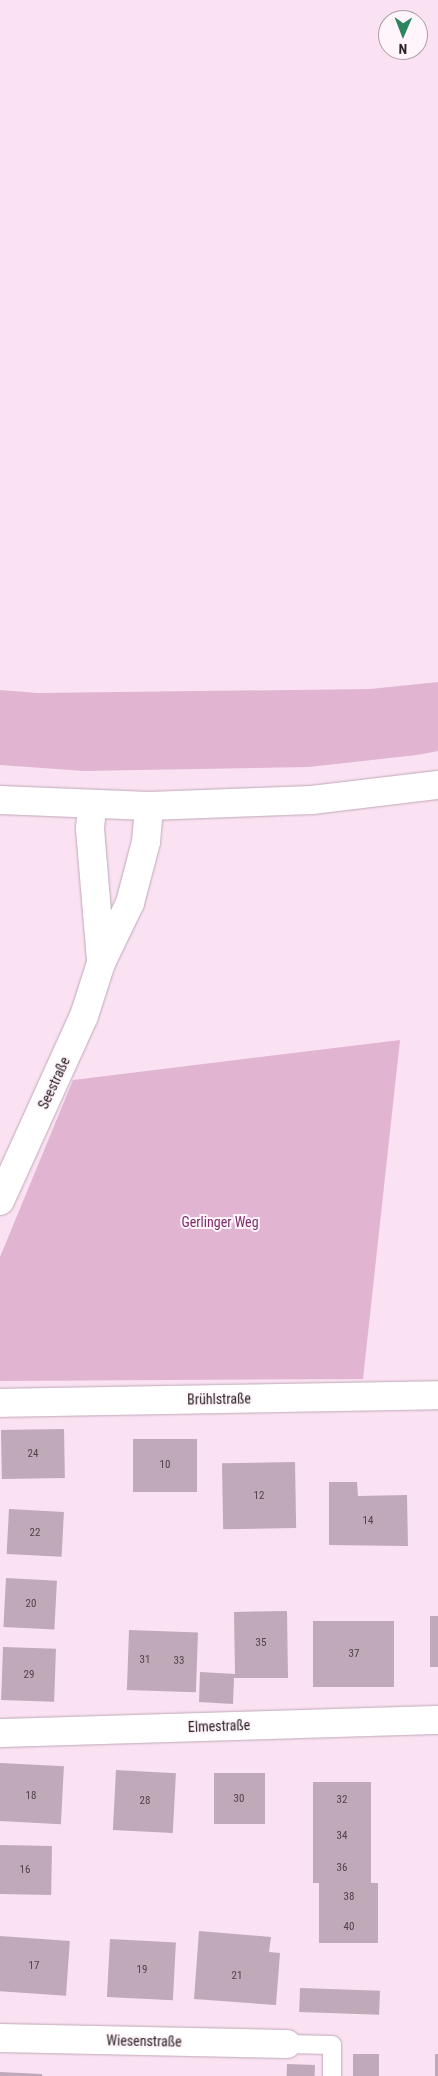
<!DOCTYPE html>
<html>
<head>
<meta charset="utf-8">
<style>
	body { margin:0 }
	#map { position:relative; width:438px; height:2076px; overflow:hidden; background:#fbe2f2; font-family:"Roboto Condensed",sans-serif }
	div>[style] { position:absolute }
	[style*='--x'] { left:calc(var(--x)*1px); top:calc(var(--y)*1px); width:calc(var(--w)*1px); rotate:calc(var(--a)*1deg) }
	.green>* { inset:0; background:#e1b5d2 }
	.building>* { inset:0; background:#c0a9b8; transform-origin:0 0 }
	.roads { filter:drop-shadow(0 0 1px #bfa8b7) drop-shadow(0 0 1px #bfa8b7) }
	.service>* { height:18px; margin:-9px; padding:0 9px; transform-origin:9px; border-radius:9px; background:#fff }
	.minor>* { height:28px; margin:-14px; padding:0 14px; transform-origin:14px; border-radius:14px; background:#fff }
	.secondary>* { height:28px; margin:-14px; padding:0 14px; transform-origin:14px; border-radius:14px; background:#fff }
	span { translate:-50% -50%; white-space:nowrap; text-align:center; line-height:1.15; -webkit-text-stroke:4px #fff5fb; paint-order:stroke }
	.number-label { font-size:11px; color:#4f424a }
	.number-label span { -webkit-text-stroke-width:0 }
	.street-label { font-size:14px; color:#292026 }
	.park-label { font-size:14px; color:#7c2c67 }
	.north { position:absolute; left:378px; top:10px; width:50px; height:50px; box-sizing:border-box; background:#fff5fb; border:1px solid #a9a0a6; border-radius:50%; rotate:181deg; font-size:14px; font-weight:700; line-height:20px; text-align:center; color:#292026 }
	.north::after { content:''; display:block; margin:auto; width:18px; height:22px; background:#2b865d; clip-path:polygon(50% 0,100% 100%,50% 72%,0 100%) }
</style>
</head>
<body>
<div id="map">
	<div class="green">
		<div style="clip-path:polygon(438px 682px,438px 751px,417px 755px,309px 767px,84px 771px,0 765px,0 690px,37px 693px,370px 689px)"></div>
		<div style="clip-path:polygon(400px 1040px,363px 1379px,0 1381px,0 1257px,73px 1080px)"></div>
	</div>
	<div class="building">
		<div style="left:64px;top:1429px;width:49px;height:63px;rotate:89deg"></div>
		<div style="left:133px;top:1439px;width:64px;height:53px"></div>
		<div style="left:295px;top:1462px;width:66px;height:73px;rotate:89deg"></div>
		<div style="clip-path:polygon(329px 1482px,357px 1482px,358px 1496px,407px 1495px,408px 1546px,329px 1545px)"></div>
		<div style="left:9px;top:1509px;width:55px;height:45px;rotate:3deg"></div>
		<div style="left:6px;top:1578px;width:51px;height:49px;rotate:3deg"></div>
		<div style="clip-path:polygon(287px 1611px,288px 1678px,234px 1678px,233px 1704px,199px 1702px,200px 1672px,235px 1674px,234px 1612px)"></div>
		<div style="left:430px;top:1616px;width:8px;height:51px"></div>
		<div style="left:313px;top:1621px;width:81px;height:66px"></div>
		<div style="left:129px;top:1630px;width:69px;height:60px;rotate:2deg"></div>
		<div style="left:3px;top:1647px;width:53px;height:53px;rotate:2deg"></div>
		<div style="left:0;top:1763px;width:64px;height:58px;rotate:3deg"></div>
		<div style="left:116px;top:1770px;width:60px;height:60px;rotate:3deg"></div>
		<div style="left:214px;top:1773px;width:51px;height:51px"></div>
		<div style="clip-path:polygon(313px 1782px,371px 1782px,371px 1883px,378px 1883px,378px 1943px,319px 1943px,319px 1883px,313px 1883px)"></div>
		<div style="left:0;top:1845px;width:52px;height:49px;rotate:1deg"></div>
		<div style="clip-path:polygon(199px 1931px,271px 1937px,269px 1952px,280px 1953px,276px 2005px,194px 1999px)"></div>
		<div style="left:0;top:1936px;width:70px;height:55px;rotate:4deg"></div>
		<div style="left:110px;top:1939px;width:66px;height:58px;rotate:3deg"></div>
		<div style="left:300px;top:1988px;width:80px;height:24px;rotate:2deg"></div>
		<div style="left:353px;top:2054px;width:26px;height:22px"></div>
		<div style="left:435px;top:2054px;width:3px;height:22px"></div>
		<div style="left:287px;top:2064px;width:28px;height:12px;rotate:2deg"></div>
		<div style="clip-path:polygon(0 2072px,42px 2074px,42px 2076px,0 2076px)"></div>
	</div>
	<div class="roads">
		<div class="service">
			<div style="--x:287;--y:2044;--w:45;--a:1.3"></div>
			<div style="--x:332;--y:2045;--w:31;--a:90"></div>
		</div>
		<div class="minor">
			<div style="--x:92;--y:806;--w:23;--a:95"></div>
			<div style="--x:90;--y:829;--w:132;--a:85.2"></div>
			<div style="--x:0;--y:1201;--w:203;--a:-65.6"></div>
			<div style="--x:84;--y:1016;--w:56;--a:-72.2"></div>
			<div style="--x:101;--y:963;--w:67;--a:-64.2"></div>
			<div style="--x:130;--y:903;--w:63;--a:-75.3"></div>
			<div style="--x:146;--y:842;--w:36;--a:-85"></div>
			<div style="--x:0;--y:1403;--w:438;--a:-1"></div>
			<div style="--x:0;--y:1733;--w:438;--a:-1.7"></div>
			<div style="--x:0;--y:2038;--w:287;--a:1.2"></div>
		</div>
		<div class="secondary">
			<div style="--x:0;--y:800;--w:149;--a:2.3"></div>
			<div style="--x:149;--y:806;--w:163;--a:-2.1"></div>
			<div style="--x:312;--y:800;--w:127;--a:-6.8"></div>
		</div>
	</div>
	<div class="number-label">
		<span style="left:33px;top:1454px">24</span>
		<span style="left:165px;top:1465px">10</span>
		<span style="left:259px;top:1496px">12</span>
		<span style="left:368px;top:1521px">14</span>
		<span style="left:35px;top:1533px">22</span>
		<span style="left:31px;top:1604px">20</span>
		<span style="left:261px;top:1643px">35</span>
		<span style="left:354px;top:1654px">37</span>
		<span style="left:145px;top:1660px">31</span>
		<span style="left:179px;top:1661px">33</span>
		<span style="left:29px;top:1675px">29</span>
		<span style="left:31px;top:1796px">18</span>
		<span style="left:239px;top:1799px">30</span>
		<span style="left:342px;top:1800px">32</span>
		<span style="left:145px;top:1801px">28</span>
		<span style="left:342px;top:1836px">34</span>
		<span style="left:342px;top:1868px">36</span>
		<span style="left:25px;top:1870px">16</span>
		<span style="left:349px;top:1897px">38</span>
		<span style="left:349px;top:1927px">40</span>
		<span style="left:34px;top:1966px">17</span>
		<span style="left:142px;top:1970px">19</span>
		<span style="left:237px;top:1976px">21</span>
	</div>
	<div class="street-label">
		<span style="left:54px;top:1083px;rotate:-65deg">Seestraße</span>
		<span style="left:219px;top:1399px;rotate:-1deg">Brühlstraße</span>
		<span style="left:219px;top:1726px;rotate:-2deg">Elmestraße</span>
		<span style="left:144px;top:2041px;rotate:1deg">Wiesenstraße</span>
	</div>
	<div class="park-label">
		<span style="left:220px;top:1222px">Gerlinger Weg</span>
	</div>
	<div class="north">N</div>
</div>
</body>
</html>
